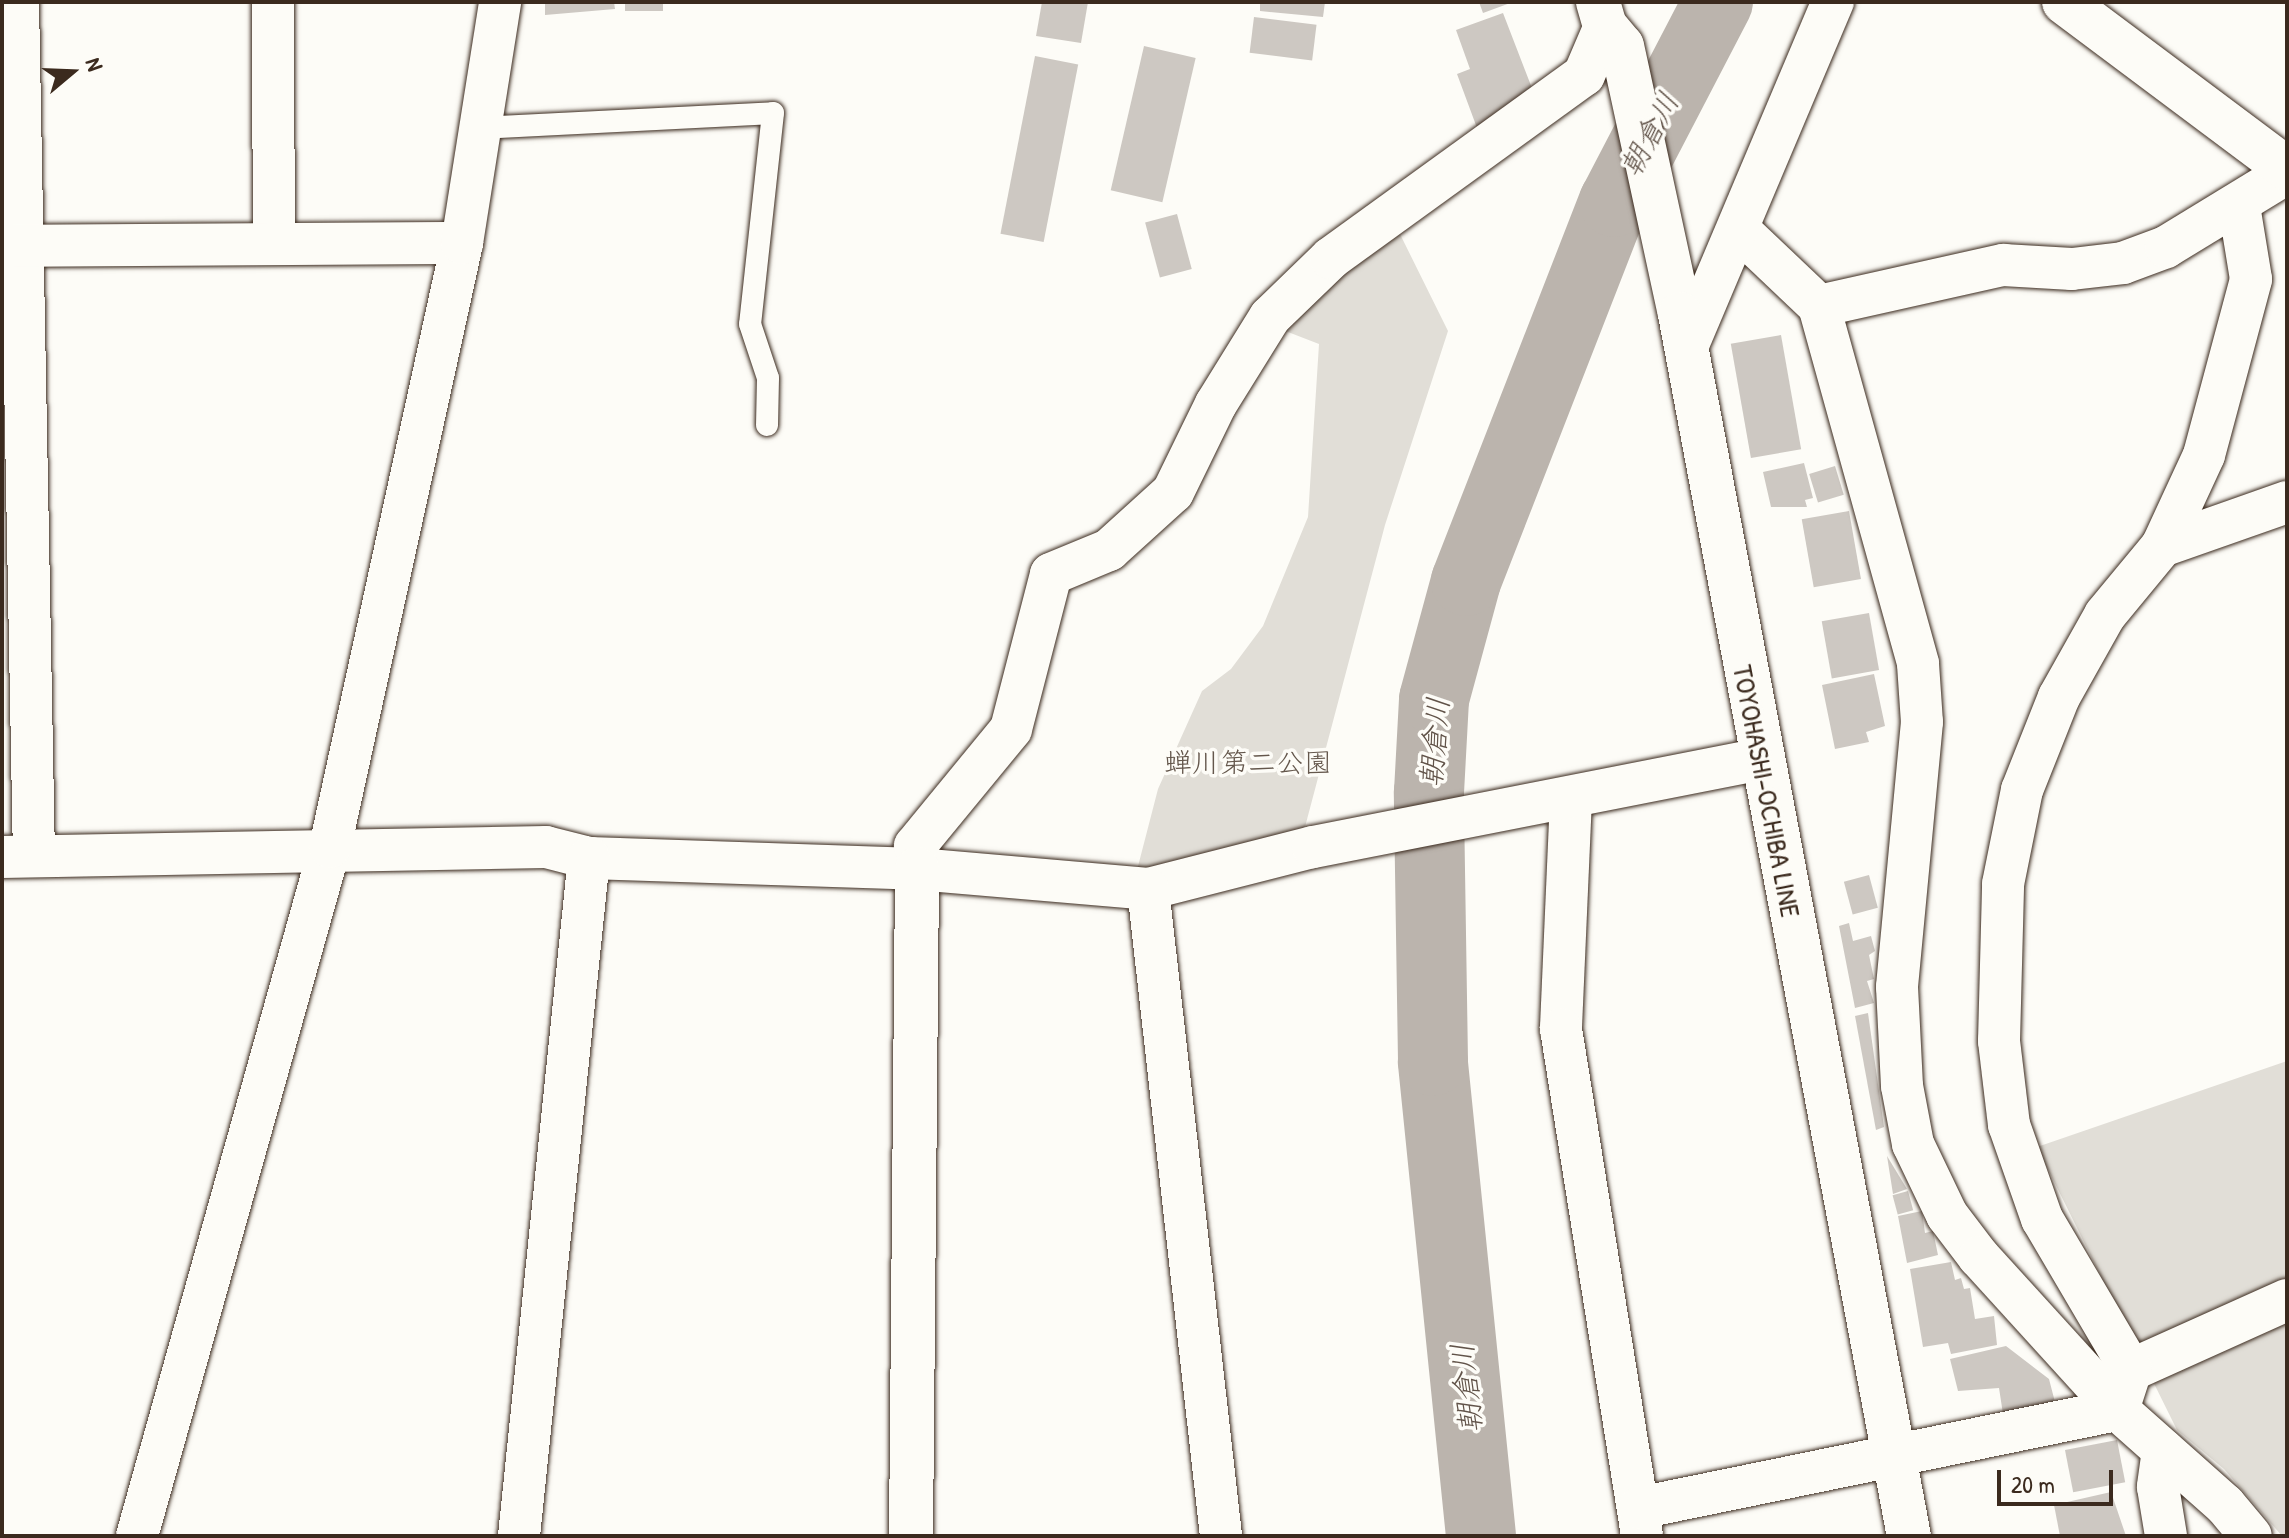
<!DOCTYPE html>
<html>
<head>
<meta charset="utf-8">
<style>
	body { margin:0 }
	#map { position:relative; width:2289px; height:1538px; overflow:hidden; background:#fdfcf7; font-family:"Patrick Hand","Klee One",sans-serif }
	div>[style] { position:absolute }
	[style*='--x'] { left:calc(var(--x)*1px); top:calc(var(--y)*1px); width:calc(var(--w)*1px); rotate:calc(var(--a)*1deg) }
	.green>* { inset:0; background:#e1ded7 }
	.river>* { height:70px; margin:-35px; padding:0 35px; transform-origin:35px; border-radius:35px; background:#bbb4ad }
	.building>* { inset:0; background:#cdc8c2; transform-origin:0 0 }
	.roads { filter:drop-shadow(0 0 2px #3b2a1e) drop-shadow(0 0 2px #3b2a1e) }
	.lane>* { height:22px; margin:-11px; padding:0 11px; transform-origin:11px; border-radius:11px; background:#fdfcf7 }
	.street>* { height:42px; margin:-21px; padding:0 21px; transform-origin:21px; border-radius:21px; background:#fdfcf7 }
	.secondary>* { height:44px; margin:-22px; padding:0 22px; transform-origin:22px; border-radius:22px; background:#fdfcf7 }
	.primary>* { height:44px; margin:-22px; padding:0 22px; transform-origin:22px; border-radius:22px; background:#fdfcf7 }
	span { translate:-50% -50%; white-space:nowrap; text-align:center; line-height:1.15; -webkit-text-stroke:7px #fdfcf7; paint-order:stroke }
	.park-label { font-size:28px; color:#64574c }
	.street-label { font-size:28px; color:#3b2a1e }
	.water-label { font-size:30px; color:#615349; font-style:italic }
	.frame { position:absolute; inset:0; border:4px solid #3b2a1e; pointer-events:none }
	.north { position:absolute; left:32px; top:32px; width:80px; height:80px; -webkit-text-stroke:6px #fdfcf7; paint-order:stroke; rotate:71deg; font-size:22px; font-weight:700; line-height:32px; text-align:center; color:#3b2a1e }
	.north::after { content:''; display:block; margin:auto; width:28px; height:36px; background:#3b2a1e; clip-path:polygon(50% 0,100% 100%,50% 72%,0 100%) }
	.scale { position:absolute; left:1997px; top:1470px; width:116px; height:36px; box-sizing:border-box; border:4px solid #3b2a1e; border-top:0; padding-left:10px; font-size:24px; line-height:28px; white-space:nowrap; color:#3b2a1e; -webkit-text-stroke:6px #fdfcf7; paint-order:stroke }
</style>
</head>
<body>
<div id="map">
	<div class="green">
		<div style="clip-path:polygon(1397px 228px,1448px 331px,1385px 525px,1305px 827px,1136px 874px,1158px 789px,1202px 691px,1231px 669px,1263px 626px,1308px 517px,1319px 344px,1275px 327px)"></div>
		<div style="clip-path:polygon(2287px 1061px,2287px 1536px,2282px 1536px,2224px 1469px,2177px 1430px,2037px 1147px)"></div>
	</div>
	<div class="river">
		<div style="--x:1481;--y:1536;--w:477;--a:-95.8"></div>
		<div style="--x:1433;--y:1061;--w:269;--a:-90.9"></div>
		<div style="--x:1429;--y:792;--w:93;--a:-86.9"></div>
		<div style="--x:1434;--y:699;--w:122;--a:-74.8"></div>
		<div style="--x:1466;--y:581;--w:407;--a:-68.7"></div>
		<div style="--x:1614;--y:202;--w:225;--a:-62.5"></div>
	</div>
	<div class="building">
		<div style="clip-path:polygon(545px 2px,614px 2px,615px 9px,545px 15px)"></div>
		<div style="left:625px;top:2px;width:38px;height:9px"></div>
		<div style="clip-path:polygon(1042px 2px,1088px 2px,1081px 43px,1036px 36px)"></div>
		<div style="clip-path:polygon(1260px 2px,1325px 2px,1323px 17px,1260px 11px)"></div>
		<div style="clip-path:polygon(1479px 2px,1513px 2px,1483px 13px)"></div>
		<div style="clip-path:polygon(1503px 13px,1535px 96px,1477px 128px,1457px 74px,1470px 69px,1456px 30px)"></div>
		<div style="left:1254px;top:17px;width:63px;height:36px;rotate:7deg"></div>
		<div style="left:1144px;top:46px;width:53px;height:148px;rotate:13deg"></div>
		<div style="left:1035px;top:56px;width:44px;height:181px;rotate:11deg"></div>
		<div style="left:1177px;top:214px;width:57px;height:33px;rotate:75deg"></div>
		<div style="left:1781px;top:335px;width:116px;height:51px;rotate:80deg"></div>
		<div style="clip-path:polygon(1804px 463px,1813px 498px,1805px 500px,1807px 507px,1771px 507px,1763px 472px)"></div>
		<div style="left:1835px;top:466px;width:30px;height:27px;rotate:73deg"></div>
		<div style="left:1849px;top:511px;width:69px;height:48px;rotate:80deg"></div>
		<div style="left:1869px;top:613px;width:58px;height:48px;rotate:80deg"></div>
		<div style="clip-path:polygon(1874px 674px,1885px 726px,1866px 732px,1869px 742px,1835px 749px,1822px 685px)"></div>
		<div style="left:1869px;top:875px;width:34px;height:26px;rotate:75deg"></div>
		<div style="clip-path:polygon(1849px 923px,1853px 941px,1871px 936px,1875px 951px,1869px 955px,1874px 979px,1867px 981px,1874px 1003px,1855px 1008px,1839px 926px)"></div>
		<div style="clip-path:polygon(1868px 1013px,1884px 1127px,1876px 1130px,1855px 1016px)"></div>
		<div style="clip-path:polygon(1887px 1156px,1907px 1189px,1893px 1194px)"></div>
		<div style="left:1908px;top:1191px;width:20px;height:16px;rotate:75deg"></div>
		<div style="clip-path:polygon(1922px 1211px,1925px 1233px,1933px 1231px,1938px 1255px,1907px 1263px,1898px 1216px)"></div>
		<div style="clip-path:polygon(1951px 1262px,1955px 1280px,1961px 1278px,1964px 1289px,1970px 1288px,1975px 1319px,1994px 1316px,1997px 1345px,1951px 1354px,1948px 1343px,1923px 1347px,1910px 1269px)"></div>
		<div style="clip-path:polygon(2006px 1346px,2049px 1379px,2056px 1406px,2003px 1414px,1999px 1388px,1958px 1391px,1950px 1359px)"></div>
		<div style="left:2117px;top:1440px;width:43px;height:53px;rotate:79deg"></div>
		<div style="clip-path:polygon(2111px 1492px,2126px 1536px,2060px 1536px,2054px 1505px)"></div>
	</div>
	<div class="roads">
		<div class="lane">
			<div style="--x:480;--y:128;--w:293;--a:-2.9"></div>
			<div style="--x:773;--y:113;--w:212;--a:96.2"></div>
			<div style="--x:750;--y:324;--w:57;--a:71.6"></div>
			<div style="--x:768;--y:378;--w:47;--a:91.2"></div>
		</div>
		<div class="street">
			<div style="--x:18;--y:2;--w:854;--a:88.93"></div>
			<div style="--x:273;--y:2;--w:240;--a:89.8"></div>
			<div style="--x:1740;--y:231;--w:109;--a:43.5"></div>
			<div style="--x:1819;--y:306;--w:371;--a:74.5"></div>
			<div style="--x:1918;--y:664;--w:58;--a:86.1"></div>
			<div style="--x:1922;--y:722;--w:266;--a:95.4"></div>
			<div style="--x:1897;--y:987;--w:99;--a:87.1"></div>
			<div style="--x:1902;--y:1086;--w:59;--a:79.3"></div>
			<div style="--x:1913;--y:1144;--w:79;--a:64.4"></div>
			<div style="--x:1947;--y:1215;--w:53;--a:52.7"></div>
			<div style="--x:1979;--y:1257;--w:207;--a:47.7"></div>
			<div style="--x:2118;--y:1410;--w:143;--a:41.6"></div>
			<div style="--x:2225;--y:1505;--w:40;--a:50"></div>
			<div style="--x:2;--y:246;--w:460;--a:-0.4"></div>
			<div style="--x:1819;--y:306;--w:189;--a:-12.6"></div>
			<div style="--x:2003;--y:265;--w:69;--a:3.3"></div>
			<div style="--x:2072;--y:269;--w:51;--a:-6.7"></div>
			<div style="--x:2123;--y:263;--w:46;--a:-20.4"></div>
			<div style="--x:2166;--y:247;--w:127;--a:-31.4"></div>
			<div style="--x:1687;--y:347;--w:375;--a:-67.1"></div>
			<div style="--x:2162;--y:546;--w:133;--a:-19.4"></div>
			<div style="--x:1571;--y:798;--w:231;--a:92.5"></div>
			<div style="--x:1561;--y:1029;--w:512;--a:80.91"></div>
			<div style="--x:2;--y:857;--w:544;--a:-1.05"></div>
			<div style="--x:546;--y:847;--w:44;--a:14.3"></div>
			<div style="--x:589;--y:858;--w:328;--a:1.9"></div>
			<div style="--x:917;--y:869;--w:232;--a:4.9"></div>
			<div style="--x:1148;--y:889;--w:170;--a:-14.3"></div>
			<div style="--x:1313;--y:847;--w:456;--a:-11.1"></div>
			<div style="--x:917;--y:869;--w:23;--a:-95"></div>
			<div style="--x:915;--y:846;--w:151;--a:-50.6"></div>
			<div style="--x:1011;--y:729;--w:160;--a:-75.5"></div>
			<div style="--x:1051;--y:574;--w:63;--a:-22.5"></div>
			<div style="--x:1109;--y:550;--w:86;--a:-42.2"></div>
			<div style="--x:1173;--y:492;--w:98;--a:-64"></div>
			<div style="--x:1216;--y:404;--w:102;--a:-58.2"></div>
			<div style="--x:1270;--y:317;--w:85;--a:-44"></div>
			<div style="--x:1331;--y:258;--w:312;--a:-35.9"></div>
			<div style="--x:1584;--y:75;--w:53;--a:-66.8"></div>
			<div style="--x:1148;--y:889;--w:651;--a:83.56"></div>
			<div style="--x:2131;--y:1370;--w:171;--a:-24.2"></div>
			<div style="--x:2163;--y:1450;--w:37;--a:98"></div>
			<div style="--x:2158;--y:1487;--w:50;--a:80.7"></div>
			<div style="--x:1639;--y:1508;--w:489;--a:-11.6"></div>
			<div style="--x:2118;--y:1410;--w:42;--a:-72"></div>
			<div style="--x:2131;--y:1370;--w:175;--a:-120.5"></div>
			<div style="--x:2042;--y:1219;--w:100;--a:-109.3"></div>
			<div style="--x:2009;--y:1125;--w:85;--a:-96.8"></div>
			<div style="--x:1999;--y:1041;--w:157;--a:-88.5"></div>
			<div style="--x:2003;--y:884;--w:96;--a:-78.6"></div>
			<div style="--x:2022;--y:790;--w:100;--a:-68.3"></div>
			<div style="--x:2059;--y:697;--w:94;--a:-60.7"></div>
			<div style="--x:2105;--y:615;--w:89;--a:-50.4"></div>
			<div style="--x:2162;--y:546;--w:100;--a:-65.2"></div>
			<div style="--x:2204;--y:455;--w:182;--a:-75"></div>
			<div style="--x:2251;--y:279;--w:74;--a:-99.3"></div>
			<div style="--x:137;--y:1536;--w:716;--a:-74.35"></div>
			<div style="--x:330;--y:847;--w:618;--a:-77.67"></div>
			<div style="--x:462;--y:243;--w:244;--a:-81"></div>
			<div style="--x:519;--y:1536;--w:682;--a:-84.11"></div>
		</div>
		<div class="secondary">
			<div style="--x:2064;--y:2;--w:279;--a:36.8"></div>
			<div style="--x:911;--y:1536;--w:667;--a:-89.48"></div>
		</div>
		<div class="primary">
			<div style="--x:1598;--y:2;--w:25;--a:74"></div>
			<div style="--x:1605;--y:26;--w:26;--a:50"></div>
			<div style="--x:1622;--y:46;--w:274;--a:77.8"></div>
			<div style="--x:1680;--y:314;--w:1243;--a:79.39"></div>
		</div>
	</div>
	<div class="park-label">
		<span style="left:1248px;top:762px">蝉川第二公園</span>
	</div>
	<div class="street-label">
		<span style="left:1767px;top:791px;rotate:79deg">TOYOHASHI-OCHIBA LINE</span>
	</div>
	<div class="water-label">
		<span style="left:1649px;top:134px;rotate:-62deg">朝倉川</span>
		<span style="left:1434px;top:742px;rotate:-85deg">朝倉川</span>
		<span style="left:1466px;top:1388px;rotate:-96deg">朝倉川</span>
	</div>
	<div class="frame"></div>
	<div class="north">N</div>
	<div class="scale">20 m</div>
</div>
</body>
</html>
